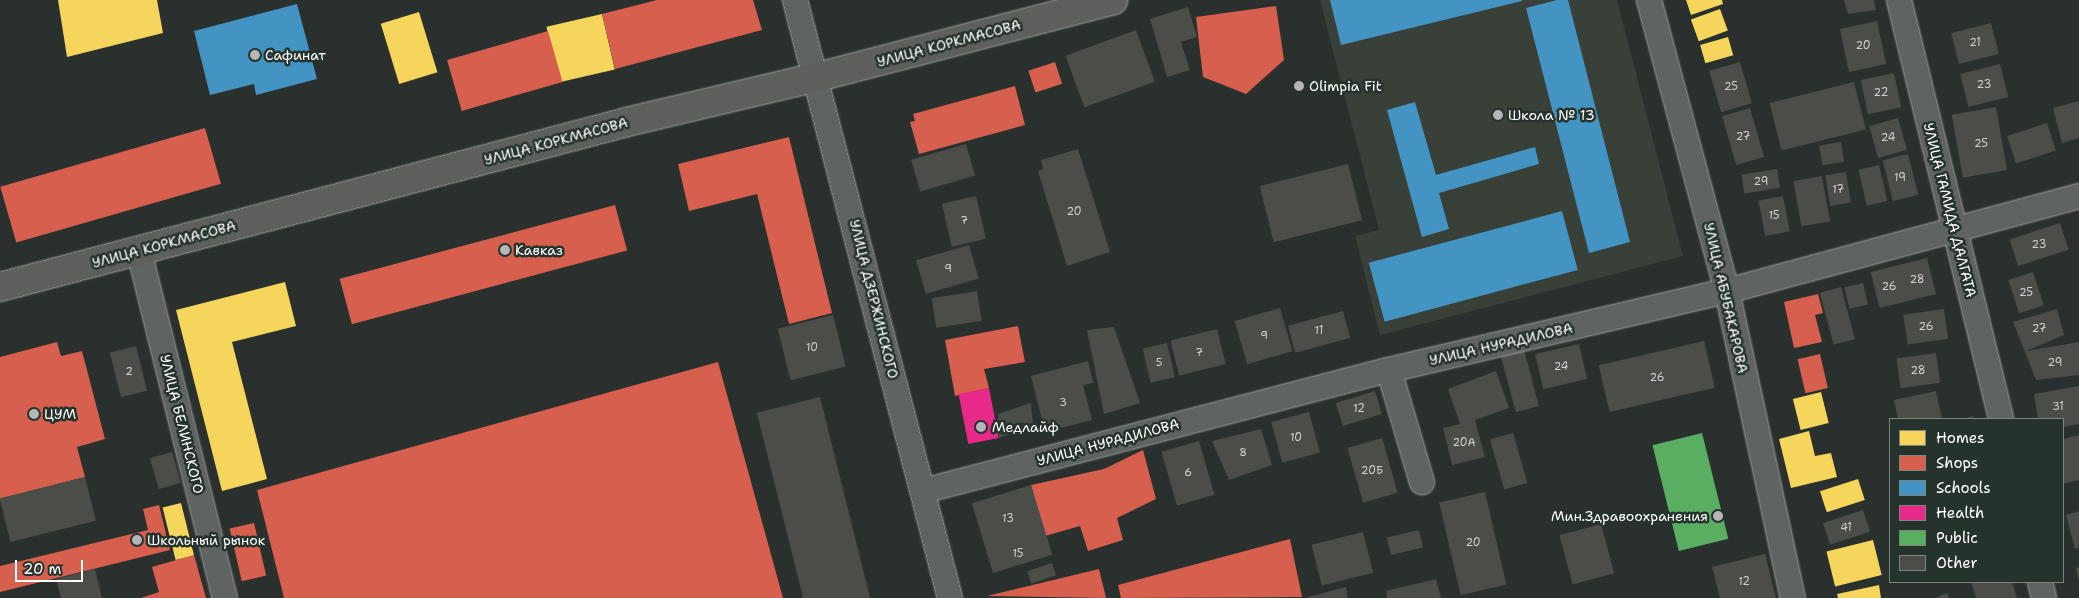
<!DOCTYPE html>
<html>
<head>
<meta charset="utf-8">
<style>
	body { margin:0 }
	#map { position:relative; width:2079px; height:598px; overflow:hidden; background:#29302d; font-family:"Shantell Sans",sans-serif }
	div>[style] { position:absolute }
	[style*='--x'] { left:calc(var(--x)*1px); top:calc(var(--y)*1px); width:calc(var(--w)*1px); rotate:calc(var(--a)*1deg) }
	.built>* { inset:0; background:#394038 }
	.homes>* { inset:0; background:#f6d55c; transform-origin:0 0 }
	.shops>* { inset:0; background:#d6604d; transform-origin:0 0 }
	.schools>* { inset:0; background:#4393c3; transform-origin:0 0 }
	.health>* { inset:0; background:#e7298a; transform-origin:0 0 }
	.public>* { inset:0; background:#5aae61; transform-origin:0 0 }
	.building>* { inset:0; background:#4b4d48; transform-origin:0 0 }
	.roads { filter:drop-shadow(0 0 1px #9fa2a0) drop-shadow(0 0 1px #9fa2a0) }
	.minor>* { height:24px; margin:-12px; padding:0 12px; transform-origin:12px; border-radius:12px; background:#5f6362 }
	.major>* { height:28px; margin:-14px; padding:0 14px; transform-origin:14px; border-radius:14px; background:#5e605d }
	.dots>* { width:14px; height:14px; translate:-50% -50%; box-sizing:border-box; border:2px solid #26332d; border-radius:50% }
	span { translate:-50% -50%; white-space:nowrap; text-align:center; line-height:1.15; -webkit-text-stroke:5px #26332d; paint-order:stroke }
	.number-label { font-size:11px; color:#d2d2d1 }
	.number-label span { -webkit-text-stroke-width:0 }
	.street-label { font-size:14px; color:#fff }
	.poi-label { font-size:14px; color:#fff }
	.left { translate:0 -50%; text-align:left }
	.right { translate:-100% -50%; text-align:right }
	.legend { position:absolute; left:1889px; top:418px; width:175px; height:165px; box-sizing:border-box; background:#26332d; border:1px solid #7d8581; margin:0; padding:6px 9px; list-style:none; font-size:15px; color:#fff }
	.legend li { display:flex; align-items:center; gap:10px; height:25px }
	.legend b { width:25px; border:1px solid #7d8581 }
	.scale { position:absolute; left:15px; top:560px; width:68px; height:22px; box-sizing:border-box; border:2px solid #fff; border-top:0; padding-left:6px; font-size:15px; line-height:18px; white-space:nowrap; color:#fff; -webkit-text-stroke:4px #26332d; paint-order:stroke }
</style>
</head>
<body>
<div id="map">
	<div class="built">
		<div style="clip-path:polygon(1320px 0,1617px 0,1683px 256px,1380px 335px,1355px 236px,1379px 230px)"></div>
	</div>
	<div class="homes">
		<div style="clip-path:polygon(58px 0,157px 0,163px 33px,67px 57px)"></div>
		<div style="clip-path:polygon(1686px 0,1722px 0,1723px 4px,1691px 15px)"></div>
		<div style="left:1720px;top:9px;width:23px;height:31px;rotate:70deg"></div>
		<div style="left:419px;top:12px;width:63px;height:40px;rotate:73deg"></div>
		<div style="left:602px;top:14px;width:57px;height:57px;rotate:77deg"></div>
		<div style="left:1728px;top:37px;width:19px;height:29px;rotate:74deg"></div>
		<div style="clip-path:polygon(285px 282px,296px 326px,232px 342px,267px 479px,222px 491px,176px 310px)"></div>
		<div style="left:1821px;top:392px;width:32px;height:29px;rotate:76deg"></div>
		<div style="clip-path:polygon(1809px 431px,1815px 456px,1831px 453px,1837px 477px,1791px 488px,1779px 439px)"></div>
		<div style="left:1858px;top:479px;width:22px;height:40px;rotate:72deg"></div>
		<div style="left:181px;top:503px;width:54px;height:19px;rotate:76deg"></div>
		<div style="left:1873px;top:540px;width:36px;height:48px;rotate:76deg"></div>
		<div style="clip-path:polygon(1879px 585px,1881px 598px,1838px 598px,1837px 594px)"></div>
	</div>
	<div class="shops">
		<div style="clip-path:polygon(657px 0,753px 0,762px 30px,615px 69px,602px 14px)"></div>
		<div style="clip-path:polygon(1276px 6px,1284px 60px,1246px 94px,1203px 77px,1196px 17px)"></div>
		<div style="left:548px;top:31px;width:53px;height:105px;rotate:74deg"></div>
		<div style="left:1055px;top:62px;width:23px;height:28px;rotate:72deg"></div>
		<div style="clip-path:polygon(1015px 86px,1025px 125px,919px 154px,910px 122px,915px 121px,913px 114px)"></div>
		<div style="left:205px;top:128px;width:58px;height:213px;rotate:74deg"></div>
		<div style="clip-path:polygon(789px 137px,832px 313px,789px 324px,757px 194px,689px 211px,678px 164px)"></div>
		<div style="left:615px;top:205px;width:47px;height:285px;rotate:75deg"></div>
		<div style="clip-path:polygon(1818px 294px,1823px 313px,1815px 315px,1822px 342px,1794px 348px,1784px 302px)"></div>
		<div style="clip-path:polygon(1018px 326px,1025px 362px,984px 369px,989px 388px,955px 396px,945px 340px)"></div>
		<div style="clip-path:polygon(57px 342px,61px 356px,82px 351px,105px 439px,77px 447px,85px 477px,0 499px,0 357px)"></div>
		<div style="left:1820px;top:354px;width:35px;height:23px;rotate:77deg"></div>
		<div style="clip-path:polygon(718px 362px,783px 598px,284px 598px,257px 490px)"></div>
		<div style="clip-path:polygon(1143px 450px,1156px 499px,1117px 518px,1123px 540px,1088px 551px,1080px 526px,1045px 536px,1031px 485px,1104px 469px)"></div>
		<div style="clip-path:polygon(159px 505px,170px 550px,0 592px,0 566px,148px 530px,143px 509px)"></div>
		<div style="left:254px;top:523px;width:54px;height:25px;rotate:77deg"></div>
		<div style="clip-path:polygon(1290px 539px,1302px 597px,1121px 598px,1118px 585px)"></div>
		<div style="clip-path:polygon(194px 555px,206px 598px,141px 598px,159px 592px,152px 567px)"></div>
		<div style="clip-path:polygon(1099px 569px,1106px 598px,987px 596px)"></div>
	</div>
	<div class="schools">
		<div style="clip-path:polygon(1330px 0,1522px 0,1522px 1px,1341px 45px)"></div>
		<div style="clip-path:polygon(1557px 0,1568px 0,1630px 242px,1589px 253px,1526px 8px)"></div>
		<div style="clip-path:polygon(297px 4px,317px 79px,256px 95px,254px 84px,210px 95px,194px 31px)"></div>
		<div style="clip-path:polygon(1415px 102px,1436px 175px,1535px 147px,1539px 164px,1439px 193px,1449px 229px,1422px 237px,1387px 110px)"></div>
		<div style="left:1562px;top:211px;width:61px;height:200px;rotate:75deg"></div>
	</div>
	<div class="health">
		<div style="left:989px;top:388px;width:51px;height:31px;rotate:79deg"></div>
	</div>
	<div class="public">
		<div style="left:1702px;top:433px;width:109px;height:51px;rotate:76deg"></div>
	</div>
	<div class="building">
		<div style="clip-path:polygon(1844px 0,1874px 0,1876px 10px,1848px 14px)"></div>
		<div style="clip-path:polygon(1188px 7px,1197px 37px,1181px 42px,1190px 70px,1167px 77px,1150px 19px)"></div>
		<div style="left:1877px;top:21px;width:44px;height:38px;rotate:78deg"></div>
		<div style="left:1991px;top:23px;width:32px;height:41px;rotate:76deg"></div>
		<div style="left:1136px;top:30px;width:55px;height:75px;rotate:70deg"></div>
		<div style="left:1740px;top:62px;width:43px;height:32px;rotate:74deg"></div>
		<div style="left:2000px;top:64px;width:34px;height:41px;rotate:76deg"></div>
		<div style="left:1894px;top:73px;width:35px;height:34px;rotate:78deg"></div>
		<div style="left:1854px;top:82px;width:49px;height:87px;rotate:76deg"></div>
		<div style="clip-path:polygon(2079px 101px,2079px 138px,2062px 143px,2053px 108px)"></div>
		<div style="left:1996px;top:107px;width:64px;height:45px;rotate:80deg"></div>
		<div style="left:1750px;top:108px;width:51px;height:29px;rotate:74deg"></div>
		<div style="left:1898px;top:118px;width:33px;height:30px;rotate:74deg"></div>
		<div style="left:2047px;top:123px;width:29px;height:42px;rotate:72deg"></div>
		<div style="left:1841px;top:142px;width:20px;height:22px;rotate:81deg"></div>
		<div style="left:966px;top:144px;width:33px;height:57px;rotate:74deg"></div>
		<div style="clip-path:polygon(1078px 149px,1110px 252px,1067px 266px,1038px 171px,1043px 169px,1041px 160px)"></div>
		<div style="left:1908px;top:154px;width:42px;height:26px;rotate:76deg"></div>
		<div style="left:1348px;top:164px;width:58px;height:91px;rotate:76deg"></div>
		<div style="left:1879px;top:165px;width:37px;height:21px;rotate:77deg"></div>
		<div style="left:1777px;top:169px;width:19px;height:36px;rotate:81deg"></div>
		<div style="left:1846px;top:172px;width:31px;height:21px;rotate:81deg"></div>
		<div style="left:1822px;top:176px;width:46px;height:29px;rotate:80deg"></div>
		<div style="left:976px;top:196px;width:44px;height:35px;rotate:77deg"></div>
		<div style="left:1783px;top:196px;width:36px;height:25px;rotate:79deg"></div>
		<div style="left:2060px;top:223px;width:28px;height:53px;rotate:72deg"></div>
		<div style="left:969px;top:245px;width:35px;height:55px;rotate:74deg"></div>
		<div style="left:1927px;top:258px;width:37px;height:58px;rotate:76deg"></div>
		<div style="left:2033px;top:272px;width:35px;height:26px;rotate:72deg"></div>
		<div style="left:1863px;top:283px;width:22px;height:19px;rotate:77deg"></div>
		<div style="left:1841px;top:287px;width:54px;height:22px;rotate:75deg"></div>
		<div style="left:977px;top:291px;width:30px;height:46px;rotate:81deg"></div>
		<div style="left:1280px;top:308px;width:45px;height:47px;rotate:74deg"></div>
		<div style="left:1944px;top:309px;width:30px;height:41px;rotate:82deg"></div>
		<div style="clip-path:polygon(2057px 309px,2064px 335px,2026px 351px,2079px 342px,2079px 375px,2036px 380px,2013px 322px)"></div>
		<div style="left:1343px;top:311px;width:28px;height:57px;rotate:75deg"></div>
		<div style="left:833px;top:315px;width:53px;height:57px;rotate:76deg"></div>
		<div style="clip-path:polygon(1114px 327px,1140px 403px,1104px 414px,1087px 330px)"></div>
		<div style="left:1217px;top:329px;width:36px;height:48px;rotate:76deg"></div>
		<div style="left:1704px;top:341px;width:48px;height:108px;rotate:77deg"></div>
		<div style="left:1167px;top:343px;width:35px;height:25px;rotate:77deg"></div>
		<div style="left:1579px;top:344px;width:36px;height:45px;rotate:77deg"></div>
		<div style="left:136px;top:346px;width:46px;height:27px;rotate:76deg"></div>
		<div style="left:1524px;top:350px;width:58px;height:24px;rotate:75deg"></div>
		<div style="left:1936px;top:353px;width:30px;height:40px;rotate:82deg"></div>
		<div style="clip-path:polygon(1088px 361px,1093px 383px,1083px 385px,1092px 420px,1045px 432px,1031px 376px)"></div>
		<div style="clip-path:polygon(1496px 371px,1509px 408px,1475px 420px,1485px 457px,1452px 465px,1443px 428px,1460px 424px,1448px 389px)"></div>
		<div style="clip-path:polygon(2079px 386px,2079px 424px,2063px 427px,2063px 419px,2038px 419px,2034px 394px)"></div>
		<div style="left:1375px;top:391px;width:24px;height:41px;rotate:73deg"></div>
		<div style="clip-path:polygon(1936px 391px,1942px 419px,1898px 419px,1894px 400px)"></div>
		<div style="left:820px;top:397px;width:207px;height:65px;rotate:76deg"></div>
		<div style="clip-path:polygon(1031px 403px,1033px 425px,999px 438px,998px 414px)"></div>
		<div style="left:1309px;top:412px;width:42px;height:39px;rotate:75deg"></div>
		<div style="clip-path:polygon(1973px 416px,1974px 419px,1963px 419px)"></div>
		<div style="clip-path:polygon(1261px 429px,1272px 465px,1229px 480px,1212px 441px)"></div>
		<div style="left:1513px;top:433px;width:52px;height:24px;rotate:74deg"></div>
		<div style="clip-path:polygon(2079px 435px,2079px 480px,2063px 484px,2063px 439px)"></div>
		<div style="left:1382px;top:438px;width:57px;height:36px;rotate:74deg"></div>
		<div style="left:1199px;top:441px;width:56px;height:39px;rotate:74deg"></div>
		<div style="left:172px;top:452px;width:32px;height:23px;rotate:74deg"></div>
		<div style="left:85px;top:477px;width:45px;height:88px;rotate:76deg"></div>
		<div style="left:1031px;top:485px;width:73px;height:62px;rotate:73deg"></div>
		<div style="left:1485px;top:492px;width:95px;height:47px;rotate:77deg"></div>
		<div style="left:1863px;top:510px;width:23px;height:42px;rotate:72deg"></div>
		<div style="clip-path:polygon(2079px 511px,2079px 548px,2075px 549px,2066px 515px)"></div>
		<div style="left:1601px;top:524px;width:51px;height:43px;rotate:75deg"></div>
		<div style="left:1419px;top:530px;width:18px;height:33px;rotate:77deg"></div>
		<div style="left:1363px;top:532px;width:42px;height:53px;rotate:76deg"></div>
		<div style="clip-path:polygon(1765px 554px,1776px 598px,1720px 598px,1712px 567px)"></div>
		<div style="left:1052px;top:563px;width:13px;height:26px;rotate:72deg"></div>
		<div style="clip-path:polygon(2079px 567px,2079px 579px,2078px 579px,2076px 568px)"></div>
		<div style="clip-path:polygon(95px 569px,102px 598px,61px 598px,56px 579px)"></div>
		<div style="clip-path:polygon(1436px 579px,1441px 598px,1387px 598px,1386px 591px)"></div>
		<div style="clip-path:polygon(1971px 582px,2012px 582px,2017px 598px,1976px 598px)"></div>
		<div style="clip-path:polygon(1346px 587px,1348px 598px,1308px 598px,1308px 597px)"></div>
		<div style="clip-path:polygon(1947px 593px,1949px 598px,1935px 598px)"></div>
	</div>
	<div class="roads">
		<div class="minor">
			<div style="--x:795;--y:0;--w:618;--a:75.47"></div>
			<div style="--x:1649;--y:0;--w:301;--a:75"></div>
			<div style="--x:1727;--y:291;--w:314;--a:77.9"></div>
			<div style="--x:1899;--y:0;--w:431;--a:76.3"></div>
			<div style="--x:139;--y:251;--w:357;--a:76.1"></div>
			<div style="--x:1389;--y:370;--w:117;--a:73.6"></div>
			<div style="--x:923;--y:491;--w:481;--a:-14.6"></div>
			<div style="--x:1389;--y:370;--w:347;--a:-13.2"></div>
			<div style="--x:1727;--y:291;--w:365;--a:-15.1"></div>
			<div style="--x:2040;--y:582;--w:16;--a:76"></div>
		</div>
		<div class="major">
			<div style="--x:0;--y:287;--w:648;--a:-14.74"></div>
			<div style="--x:627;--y:122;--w:196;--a:-13.3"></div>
			<div style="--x:818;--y:77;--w:305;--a:-14.6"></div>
		</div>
	</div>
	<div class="dots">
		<div style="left:255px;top:55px;background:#b4b7b6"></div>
		<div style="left:1299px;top:86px;background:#b4b7b6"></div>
		<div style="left:1498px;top:115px;background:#b4b7b6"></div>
		<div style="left:505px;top:250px;background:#b4b7b6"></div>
		<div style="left:34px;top:414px;background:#b4b7b6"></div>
		<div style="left:981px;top:427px;background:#b4b7b6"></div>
		<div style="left:1718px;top:516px;background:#b4b7b6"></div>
		<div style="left:137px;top:540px;background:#b4b7b6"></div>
	</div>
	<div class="number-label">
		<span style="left:1975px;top:43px">21</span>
		<span style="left:1863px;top:46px">20</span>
		<span style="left:1984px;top:85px">23</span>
		<span style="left:1731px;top:87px">25</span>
		<span style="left:1881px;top:93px">22</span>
		<span style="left:1743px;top:137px">27</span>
		<span style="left:1888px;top:138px">24</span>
		<span style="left:1981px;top:144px">25</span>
		<span style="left:1900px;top:178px">19</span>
		<span style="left:1761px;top:182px">29</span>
		<span style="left:1838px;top:190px">17</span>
		<span style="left:1074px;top:212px">20</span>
		<span style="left:1774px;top:216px">15</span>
		<span style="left:964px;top:221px">7</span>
		<span style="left:2039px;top:245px">23</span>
		<span style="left:948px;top:269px">9</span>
		<span style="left:1917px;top:280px">28</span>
		<span style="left:1889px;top:287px">26</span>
		<span style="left:2026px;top:293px">25</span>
		<span style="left:1926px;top:327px">26</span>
		<span style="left:2039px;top:329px">27</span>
		<span style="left:1319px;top:331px">11</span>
		<span style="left:1264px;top:336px">9</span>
		<span style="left:812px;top:348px">10</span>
		<span style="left:1199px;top:353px">7</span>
		<span style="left:1159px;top:363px">5</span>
		<span style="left:2055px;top:363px">29</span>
		<span style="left:1561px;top:367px">24</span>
		<span style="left:1918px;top:371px">28</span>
		<span style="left:129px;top:372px">2</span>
		<span style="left:1657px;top:378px">26</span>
		<span style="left:1063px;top:403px">3</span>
		<span style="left:2058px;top:407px">31</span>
		<span style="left:1359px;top:409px">12</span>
		<span style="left:1296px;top:438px">10</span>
		<span style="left:1464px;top:443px">20А</span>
		<span style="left:1243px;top:453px">8</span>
		<span style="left:1372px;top:471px">20Б</span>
		<span style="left:1188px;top:473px">6</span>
		<span style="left:1008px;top:519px">13</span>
		<span style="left:1846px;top:528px">41</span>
		<span style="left:1473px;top:543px">20</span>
		<span style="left:1018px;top:554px">15</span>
		<span style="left:1744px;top:582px">12</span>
	</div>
	<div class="street-label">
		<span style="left:949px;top:43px;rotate:-15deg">УЛИЦА КОРКМАСОВА</span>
		<span style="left:556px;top:141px;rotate:-15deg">УЛИЦА КОРКМАСОВА</span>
		<span style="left:1950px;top:210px;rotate:76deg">УЛИЦА ГАМИДА ДАЛГАТА</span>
		<span style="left:164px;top:244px;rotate:-15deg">УЛИЦА КОРКМАСОВА</span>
		<span style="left:1726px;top:298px;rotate:77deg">УЛИЦА АБУБАКАРОВА</span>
		<span style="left:874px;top:299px;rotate:76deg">УЛИЦА ДЗЕРЖИНСКОГО</span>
		<span style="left:1501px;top:344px;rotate:-13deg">УЛИЦА НУРАДИЛОВА</span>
		<span style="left:182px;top:424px;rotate:76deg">УЛИЦА БЕЛИНСКОГО</span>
		<span style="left:1108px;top:442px;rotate:-15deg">УЛИЦА НУРАДИЛОВА</span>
	</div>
	<div class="poi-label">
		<span class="left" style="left:265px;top:55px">Сафинат</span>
		<span class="left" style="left:1309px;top:86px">Olimpia Fit</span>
		<span class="left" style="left:1508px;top:115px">Школа № 13</span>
		<span class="left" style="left:515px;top:250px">Кавказ</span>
		<span class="left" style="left:44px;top:414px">ЦУМ</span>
		<span class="left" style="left:992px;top:427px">Медлайф</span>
		<span class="right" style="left:1708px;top:516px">Мин.Здравоохранения</span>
		<span class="left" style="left:147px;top:540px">Школьный рынок</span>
	</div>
	<ul class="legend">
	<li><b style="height:14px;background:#f6d55c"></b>Homes</li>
	<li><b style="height:14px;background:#d6604d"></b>Shops</li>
	<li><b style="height:14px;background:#4393c3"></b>Schools</li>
	<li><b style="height:14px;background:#e7298a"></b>Health</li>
	<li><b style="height:14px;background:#5aae61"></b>Public</li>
	<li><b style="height:14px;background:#4b4d48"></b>Other</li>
	</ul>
	<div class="scale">20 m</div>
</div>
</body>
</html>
